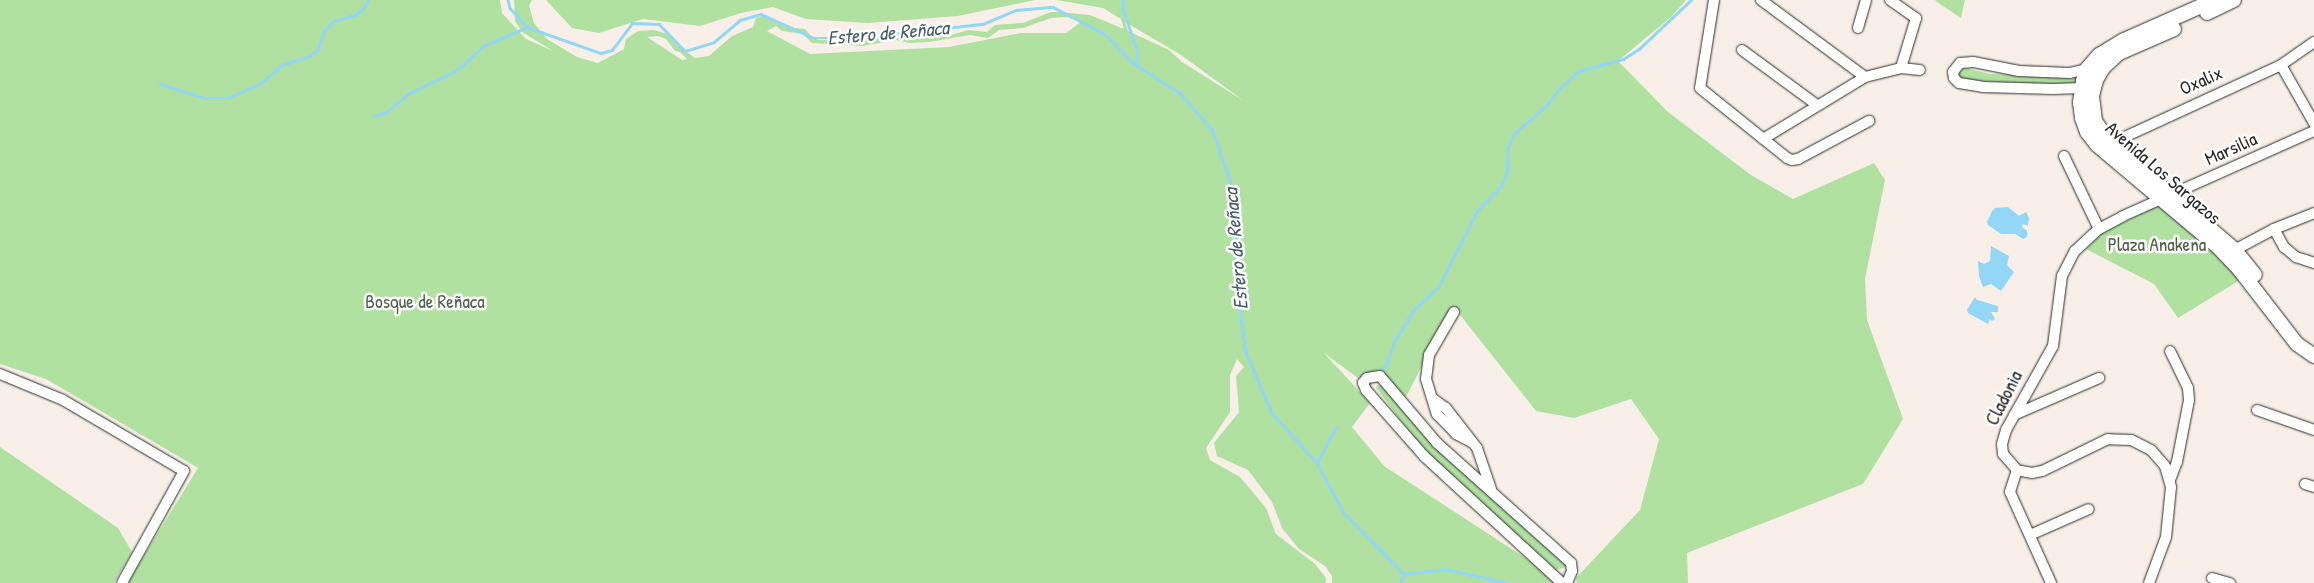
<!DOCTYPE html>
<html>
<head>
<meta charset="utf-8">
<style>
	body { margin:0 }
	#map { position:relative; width:2314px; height:583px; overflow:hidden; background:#f8f0e8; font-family:"Patrick Hand",sans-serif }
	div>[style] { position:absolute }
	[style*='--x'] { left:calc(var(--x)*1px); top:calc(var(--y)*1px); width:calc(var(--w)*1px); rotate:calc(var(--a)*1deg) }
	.green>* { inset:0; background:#b0e1a1 }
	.water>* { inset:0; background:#93d6f5 }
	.stream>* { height:2.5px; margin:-1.25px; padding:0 1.25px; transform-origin:1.25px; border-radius:1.25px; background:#93d6f5 }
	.roads { filter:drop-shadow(0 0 1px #2b2b2b) drop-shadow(0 0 1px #2b2b2b) }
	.street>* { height:10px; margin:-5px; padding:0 5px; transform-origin:5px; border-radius:5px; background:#fff }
	.secondary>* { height:14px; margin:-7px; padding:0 7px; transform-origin:7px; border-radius:7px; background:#fff }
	span { translate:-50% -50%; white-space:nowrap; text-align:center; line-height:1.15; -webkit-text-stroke:5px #fff; paint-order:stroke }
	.street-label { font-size:19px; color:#2b2b2b }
	.park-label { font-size:19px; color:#53624e }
	.water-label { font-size:20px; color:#4a5e68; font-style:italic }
</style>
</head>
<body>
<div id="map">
	<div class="green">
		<div style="clip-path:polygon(evenodd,0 0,500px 0,502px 13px,526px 39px,553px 51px,522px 32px,515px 21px,514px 0,532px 0,529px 6px,534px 23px,547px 39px,577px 57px,598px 63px,624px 49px,626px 39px,638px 31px,654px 30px,667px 34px,677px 45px,695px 58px,709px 56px,732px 36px,753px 27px,756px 18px,767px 15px,784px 27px,805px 29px,812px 37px,819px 40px,862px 41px,894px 36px,910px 38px,935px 34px,951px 35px,968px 30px,987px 32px,995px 25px,1023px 23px,1051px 12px,1059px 12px,1090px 15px,1124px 29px,1121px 19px,1103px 8px,1057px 0,1686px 0,1671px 17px,1618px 61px,1668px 112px,1751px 175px,1793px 199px,1874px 163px,1885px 180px,1865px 279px,1867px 320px,1903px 419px,1863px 484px,1687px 553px,1688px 583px,1577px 583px,1576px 578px,1640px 510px,1659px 439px,1631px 399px,1574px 418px,1536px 411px,1453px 306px,1405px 399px,1375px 371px,1358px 378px,1324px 353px,1370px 403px,1352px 427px,1384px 466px,1547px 572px,1557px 583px,1332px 583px,1332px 576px,1325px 566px,1299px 549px,1282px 528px,1272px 502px,1248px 470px,1217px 456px,1214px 443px,1239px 412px,1236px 376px,1244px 367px,1237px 359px,1230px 375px,1230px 412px,1206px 448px,1210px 460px,1240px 477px,1266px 508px,1276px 534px,1315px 564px,1326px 578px,1326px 583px,127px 583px,198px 468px,46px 379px,0 364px,0 0,1066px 17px,1082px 21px,1066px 33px,1021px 33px,949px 47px,810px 54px,767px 31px,776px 26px,782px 31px,803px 34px,812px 43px,863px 46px,896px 40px,910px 43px,929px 42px,970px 35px,988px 38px,999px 30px,1023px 28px,1051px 18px,1066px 17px,0 0,1125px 22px,1181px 55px,1244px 101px,1182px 62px,1169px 50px,1128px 31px,1125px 22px,0 0,658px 36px,666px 39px,675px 51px,680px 52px,687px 59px,682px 60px,647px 37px,658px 36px)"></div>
		<div style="clip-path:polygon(546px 0,1035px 0,958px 16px,868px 23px,806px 19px,773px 7px,741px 13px,700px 26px,643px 19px,599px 33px,572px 28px)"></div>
		<div style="clip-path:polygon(1935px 0,1965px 0,1961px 18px,1937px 2px)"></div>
		<div style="clip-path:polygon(1965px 68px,1990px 74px,2078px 77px,2077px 84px,2018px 85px,1963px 81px,1959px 76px,1960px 71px)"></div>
		<div style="clip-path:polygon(2162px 203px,2222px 255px,2240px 280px,2178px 318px,2154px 284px,2086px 249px,2101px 234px)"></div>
		<div style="clip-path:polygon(1378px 385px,1381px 385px,1434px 446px,1566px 563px,1566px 567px,1555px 570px,1552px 566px,1426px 453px,1376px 388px)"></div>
		<div style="clip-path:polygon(0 447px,118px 528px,132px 552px,114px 583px,0 583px)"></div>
	</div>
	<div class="water">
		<div style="clip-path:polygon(2008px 207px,2019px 216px,2026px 212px,2029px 218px,2028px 226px,2023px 224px,2022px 227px,2027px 231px,2027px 237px,2023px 239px,2015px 234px,2001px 234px,1988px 225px,1987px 222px,1992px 211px,1995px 208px)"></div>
		<div style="clip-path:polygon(1991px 246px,2009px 256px,2007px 265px,2014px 272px,2001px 291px,1991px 284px,1983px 287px,1979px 276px,1978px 261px,1984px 264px,1990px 261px)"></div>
		<div style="clip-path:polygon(1975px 297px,1977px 300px,1998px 306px,1998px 312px,1991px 312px,1995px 319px,1992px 321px,1990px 319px,1988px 324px,1968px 313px,1967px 310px)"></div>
	</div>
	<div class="stream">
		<div style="--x:508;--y:0;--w:8;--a:76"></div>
		<div style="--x:510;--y:8;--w:25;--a:48"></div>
		<div style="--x:527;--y:27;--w:78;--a:19.4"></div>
		<div style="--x:601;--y:53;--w:11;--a:-15"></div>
		<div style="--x:612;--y:50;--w:34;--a:-53"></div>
		<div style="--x:632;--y:23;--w:27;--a:2"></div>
		<div style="--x:659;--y:24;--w:37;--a:46"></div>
		<div style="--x:685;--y:51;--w:30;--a:-17"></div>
		<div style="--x:714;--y:42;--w:34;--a:-40"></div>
		<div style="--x:740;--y:20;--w:22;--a:-16"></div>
		<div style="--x:761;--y:14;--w:58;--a:24.4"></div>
		<div style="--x:814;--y:38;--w:37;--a:0"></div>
		<div style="--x:851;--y:38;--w:133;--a:-6.1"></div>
		<div style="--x:983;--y:24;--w:36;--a:-23"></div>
		<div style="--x:1016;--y:10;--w:37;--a:-5"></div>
		<div style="--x:1053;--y:7;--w:59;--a:27.4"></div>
		<div style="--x:1105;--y:34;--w:40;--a:46"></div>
		<div style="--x:1133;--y:63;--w:56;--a:32.6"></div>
		<div style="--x:1180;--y:93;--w:50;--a:49"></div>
		<div style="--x:1213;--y:131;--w:53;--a:71.2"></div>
		<div style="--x:1230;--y:181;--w:48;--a:81.5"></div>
		<div style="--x:1237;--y:228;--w:40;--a:94.3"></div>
		<div style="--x:1234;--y:268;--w:85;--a:81.9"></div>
		<div style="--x:1246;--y:352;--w:66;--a:66.9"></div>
		<div style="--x:1272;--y:413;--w:67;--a:48"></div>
		<div style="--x:1317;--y:463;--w:57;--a:61.6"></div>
		<div style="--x:1344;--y:513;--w:86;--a:45.5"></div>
		<div style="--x:1404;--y:574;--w:41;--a:-7"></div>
		<div style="--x:1445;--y:569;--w:65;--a:12.5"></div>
		<div style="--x:1123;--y:0;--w:12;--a:85"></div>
		<div style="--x:1124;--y:12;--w:39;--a:71"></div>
		<div style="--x:1137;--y:49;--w:16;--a:90"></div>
		<div style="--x:160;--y:84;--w:47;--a:17.3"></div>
		<div style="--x:205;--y:98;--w:23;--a:0"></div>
		<div style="--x:228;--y:98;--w:35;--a:-24"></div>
		<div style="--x:260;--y:84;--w:29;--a:-41"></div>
		<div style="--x:282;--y:65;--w:29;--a:-18"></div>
		<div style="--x:310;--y:56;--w:11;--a:-41"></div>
		<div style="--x:318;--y:49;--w:19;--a:-72"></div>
		<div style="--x:324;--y:31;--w:14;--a:-45"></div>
		<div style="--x:334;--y:21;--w:22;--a:-16"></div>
		<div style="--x:355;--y:15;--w:11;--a:-38"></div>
		<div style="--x:364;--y:8;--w:9;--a:-63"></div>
		<div style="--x:374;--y:116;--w:14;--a:-17"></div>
		<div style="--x:387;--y:112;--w:28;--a:-41"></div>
		<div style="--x:408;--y:94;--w:55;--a:-26.1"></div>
		<div style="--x:457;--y:70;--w:36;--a:-42"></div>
		<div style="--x:484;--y:46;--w:47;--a:-23.8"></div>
		<div style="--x:1382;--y:370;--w:12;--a:-59"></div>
		<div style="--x:1388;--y:360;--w:21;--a:-71"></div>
		<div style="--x:1395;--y:340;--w:34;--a:-58"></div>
		<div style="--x:1413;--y:311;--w:36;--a:-44"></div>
		<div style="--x:1439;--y:286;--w:84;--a:-63.1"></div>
		<div style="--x:1477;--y:211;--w:35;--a:-46"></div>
		<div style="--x:1501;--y:186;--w:16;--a:-68"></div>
		<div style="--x:1507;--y:171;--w:23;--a:-88"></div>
		<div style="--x:1508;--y:148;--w:15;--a:-67"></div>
		<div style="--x:1514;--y:134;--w:44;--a:-41.3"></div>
		<div style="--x:1547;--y:105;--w:21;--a:-53"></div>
		<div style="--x:1560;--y:88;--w:25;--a:-42"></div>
		<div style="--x:1579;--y:71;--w:46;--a:-15.3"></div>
		<div style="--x:1623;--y:59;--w:19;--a:-32"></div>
		<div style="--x:1639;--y:49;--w:71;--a:-43.3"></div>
		<div style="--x:1317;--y:463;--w:40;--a:-62"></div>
		<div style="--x:1400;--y:583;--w:10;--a:-66"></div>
	</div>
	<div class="roads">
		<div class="street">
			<div style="--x:1714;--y:0;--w:89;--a:99"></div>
			<div style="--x:1700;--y:88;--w:112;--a:38.8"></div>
			<div style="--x:1787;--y:158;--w:5;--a:22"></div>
			<div style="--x:1792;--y:160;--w:6;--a:-9"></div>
			<div style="--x:1798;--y:159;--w:81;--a:-28.2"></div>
			<div style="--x:1761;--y:0;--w:129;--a:36.5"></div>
			<div style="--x:1890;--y:0;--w:32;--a:35"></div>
			<div style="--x:1916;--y:18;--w:52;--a:106.7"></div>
			<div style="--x:1858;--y:28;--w:29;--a:-74"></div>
			<div style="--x:1742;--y:50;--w:93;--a:36.3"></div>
			<div style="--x:2281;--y:65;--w:67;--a:60.4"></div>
			<div style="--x:2087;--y:69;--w:18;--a:167"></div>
			<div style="--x:2069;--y:73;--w:50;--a:-177.7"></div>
			<div style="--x:2019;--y:71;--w:47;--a:-168.9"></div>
			<div style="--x:1973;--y:62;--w:13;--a:176"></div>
			<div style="--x:1960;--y:63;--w:11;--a:128"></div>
			<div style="--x:1953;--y:72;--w:6;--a:81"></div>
			<div style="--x:1954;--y:78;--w:7;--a:45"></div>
			<div style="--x:1959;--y:83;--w:24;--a:9"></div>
			<div style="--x:1983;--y:87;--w:70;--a:1.6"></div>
			<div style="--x:2053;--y:89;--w:29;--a:-2"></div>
			<div style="--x:2082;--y:88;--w:7;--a:-27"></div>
			<div style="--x:1763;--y:139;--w:119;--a:-31.3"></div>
			<div style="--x:1865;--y:77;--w:37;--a:-14"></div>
			<div style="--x:1901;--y:68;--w:19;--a:6"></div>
			<div style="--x:2105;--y:146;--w:194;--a:-24.7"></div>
			<div style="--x:2281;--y:65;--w:40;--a:-34.9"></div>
			<div style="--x:2064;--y:156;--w:81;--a:64.4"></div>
			<div style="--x:2274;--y:229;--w:21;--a:61"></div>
			<div style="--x:2284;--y:247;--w:16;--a:40"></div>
			<div style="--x:2296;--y:257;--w:19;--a:18"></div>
			<div style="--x:2229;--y:253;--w:51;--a:-28.1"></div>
			<div style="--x:2274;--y:229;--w:43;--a:-21.8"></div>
			<div style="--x:1454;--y:312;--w:50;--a:120.2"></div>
			<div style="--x:1429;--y:355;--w:24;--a:97"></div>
			<div style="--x:1426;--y:379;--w:37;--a:73"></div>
			<div style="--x:1437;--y:414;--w:28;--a:46"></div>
			<div style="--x:1456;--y:434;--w:18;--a:27"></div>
			<div style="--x:0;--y:374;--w:68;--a:22.4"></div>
			<div style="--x:63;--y:400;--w:140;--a:30.4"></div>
			<div style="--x:184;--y:471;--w:128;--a:119"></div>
			<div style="--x:1432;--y:398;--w:17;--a:36"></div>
			<div style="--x:1446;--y:408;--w:51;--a:52.2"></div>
			<div style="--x:1477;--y:448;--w:43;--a:71.1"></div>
			<div style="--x:2257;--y:410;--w:60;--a:19.3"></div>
			<div style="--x:2014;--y:415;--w:93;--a:-23.5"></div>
			<div style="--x:2017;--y:470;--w:23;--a:108"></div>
			<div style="--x:2010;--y:492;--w:100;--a:65.7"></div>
			<div style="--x:2170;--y:480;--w:19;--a:-69"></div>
			<div style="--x:2177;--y:462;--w:63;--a:-79"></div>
			<div style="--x:2189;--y:400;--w:12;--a:-95"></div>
			<div style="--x:2188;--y:388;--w:41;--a:-115.9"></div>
			<div style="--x:2305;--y:484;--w:9;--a:18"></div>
			<div style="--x:2030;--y:535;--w:64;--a:-23.8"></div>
			<div style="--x:2212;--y:578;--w:19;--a:16"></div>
			<div style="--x:1562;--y:583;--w:188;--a:-137.4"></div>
			<div style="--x:1424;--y:456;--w:88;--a:-131.3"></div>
			<div style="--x:1366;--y:390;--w:8;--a:-113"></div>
			<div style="--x:1363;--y:383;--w:6;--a:-51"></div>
			<div style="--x:1367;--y:378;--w:13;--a:-9"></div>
			<div style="--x:1380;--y:376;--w:88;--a:49.6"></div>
			<div style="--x:1437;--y:443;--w:180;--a:41.8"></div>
			<div style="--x:1571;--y:563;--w:8;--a:83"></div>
			<div style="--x:1572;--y:571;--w:13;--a:113"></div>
			<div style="--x:2149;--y:583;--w:49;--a:-69.7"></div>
			<div style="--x:2166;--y:537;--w:50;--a:-84.3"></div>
			<div style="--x:2171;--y:487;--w:22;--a:-106"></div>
			<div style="--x:2165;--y:466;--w:21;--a:-131"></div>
			<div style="--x:2151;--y:450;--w:22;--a:-153"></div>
			<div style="--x:2131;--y:440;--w:23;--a:-178"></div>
			<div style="--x:2108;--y:439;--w:73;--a:154.1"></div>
			<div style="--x:2042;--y:471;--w:10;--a:169"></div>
			<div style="--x:2032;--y:473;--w:15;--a:-169"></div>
			<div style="--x:2017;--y:470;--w:21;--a:-131"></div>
			<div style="--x:2003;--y:454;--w:10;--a:-96"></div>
			<div style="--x:2002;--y:444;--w:15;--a:-74"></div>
			<div style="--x:2006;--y:430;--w:96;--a:-60.8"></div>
			<div style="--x:2053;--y:346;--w:71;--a:-82.7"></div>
			<div style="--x:2062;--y:276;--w:28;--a:-63"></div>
			<div style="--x:2075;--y:251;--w:33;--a:-43"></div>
			<div style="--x:2099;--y:229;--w:27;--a:-28"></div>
			<div style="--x:2123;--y:216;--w:209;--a:-24"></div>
		</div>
		<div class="secondary">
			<div style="--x:2215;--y:0;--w:99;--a:156.3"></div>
			<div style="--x:2124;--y:40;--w:29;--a:149"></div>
			<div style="--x:2099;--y:55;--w:18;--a:131"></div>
			<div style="--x:2087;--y:69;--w:13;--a:108"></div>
			<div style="--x:2083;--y:81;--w:22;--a:98"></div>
			<div style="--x:2080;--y:103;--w:15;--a:82"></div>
			<div style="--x:2082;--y:118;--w:15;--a:70"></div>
			<div style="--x:2087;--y:132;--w:16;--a:52"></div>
			<div style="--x:2097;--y:145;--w:157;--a:40.1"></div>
			<div style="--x:2217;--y:246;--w:32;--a:46"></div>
			<div style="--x:2239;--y:269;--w:95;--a:52.3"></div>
			<div style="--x:2297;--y:344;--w:21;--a:35"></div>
			<div style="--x:2207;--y:13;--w:30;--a:-26"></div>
			<div style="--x:2174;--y:29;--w:60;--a:156.4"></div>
			<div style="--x:2119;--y:53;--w:22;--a:137"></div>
			<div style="--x:2103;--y:68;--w:14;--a:120"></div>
			<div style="--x:2096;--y:80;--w:16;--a:104"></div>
			<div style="--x:2092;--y:96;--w:25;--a:83"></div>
			<div style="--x:2095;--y:121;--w:25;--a:56"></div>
			<div style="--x:2109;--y:142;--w:165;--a:40.6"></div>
			<div style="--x:2234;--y:249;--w:33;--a:51"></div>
		</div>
	</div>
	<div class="street-label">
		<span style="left:2201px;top:81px;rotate:-24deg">Oxalix</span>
		<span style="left:2231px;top:149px;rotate:-24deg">Marsilia</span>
		<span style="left:2163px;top:173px;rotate:41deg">Avenida Los Sargazos</span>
		<span style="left:2004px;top:398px;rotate:-63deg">Cladonia</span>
	</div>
	<div class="park-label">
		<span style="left:2157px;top:245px">Plaza Anakena</span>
		<span style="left:425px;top:302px">Bosque de Reñaca</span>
	</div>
	<div class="water-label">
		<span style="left:888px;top:32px;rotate:-5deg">Estero de Reñaca</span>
		<span style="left:1235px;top:249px;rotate:-95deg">Estero de Reñaca</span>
	</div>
</div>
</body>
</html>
